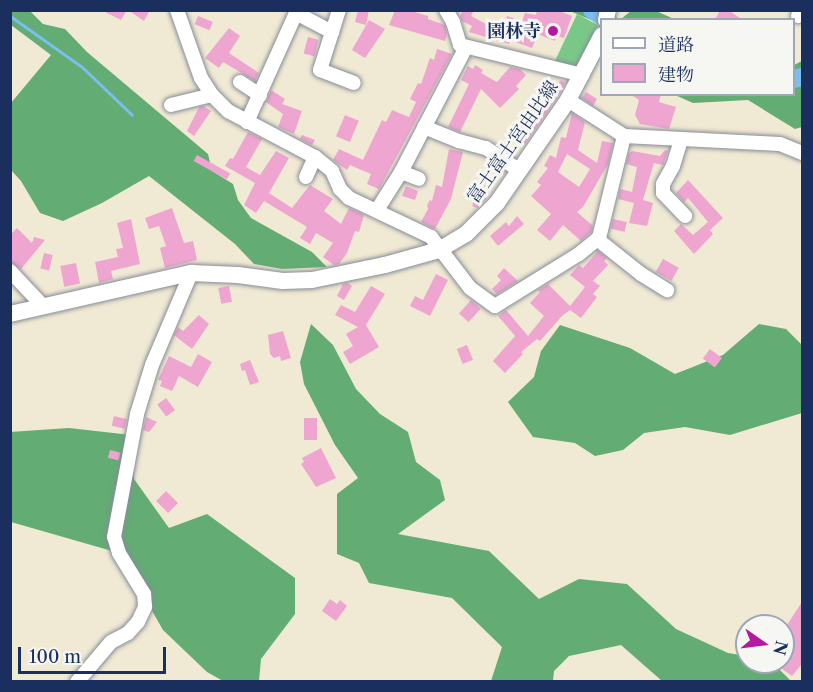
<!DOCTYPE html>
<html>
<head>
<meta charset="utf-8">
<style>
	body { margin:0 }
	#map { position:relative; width:813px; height:692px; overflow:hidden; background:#f0e9d3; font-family:"Libre Caslon Text","Noto Serif JP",serif }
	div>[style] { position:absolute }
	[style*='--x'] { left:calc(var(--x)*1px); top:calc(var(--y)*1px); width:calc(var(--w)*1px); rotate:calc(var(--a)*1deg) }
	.green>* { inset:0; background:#7ac888 }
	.forest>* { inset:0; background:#63ac74 }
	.stream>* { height:3px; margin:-1.5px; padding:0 1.5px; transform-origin:1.5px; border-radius:1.5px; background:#7bbff1 }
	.river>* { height:18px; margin:-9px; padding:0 9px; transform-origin:9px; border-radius:9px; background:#7bbff1 }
	.building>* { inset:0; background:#eea6d1; transform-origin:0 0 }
	.roads { filter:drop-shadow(0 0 2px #868c98) drop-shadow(0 0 2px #868c98) }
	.minor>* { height:14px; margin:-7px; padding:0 7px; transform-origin:7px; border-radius:7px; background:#fff }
	.major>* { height:16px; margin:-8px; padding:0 8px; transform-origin:8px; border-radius:8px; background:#fff }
	.dots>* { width:16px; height:16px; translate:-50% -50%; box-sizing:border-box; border:3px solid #f6f6f2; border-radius:50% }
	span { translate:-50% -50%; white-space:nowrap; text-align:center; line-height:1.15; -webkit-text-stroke:6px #f6f6f2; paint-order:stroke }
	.poi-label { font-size:18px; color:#1b2f5e; font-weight:700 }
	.right { translate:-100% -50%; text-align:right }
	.street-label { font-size:18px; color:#1b2f5e }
	.frame { position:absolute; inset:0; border:12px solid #1b2f5e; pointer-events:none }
	.legend { position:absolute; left:600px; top:18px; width:195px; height:78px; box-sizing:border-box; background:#f6f6f2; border:2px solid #9ea6b7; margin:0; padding:8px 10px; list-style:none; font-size:18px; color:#1b2f5e }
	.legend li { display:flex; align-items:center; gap:12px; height:30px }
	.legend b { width:30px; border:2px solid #9ea6b7 }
	.north { position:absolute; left:735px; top:614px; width:60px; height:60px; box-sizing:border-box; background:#f6f6f2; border:2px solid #9ea6b7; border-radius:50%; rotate:104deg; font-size:16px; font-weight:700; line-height:24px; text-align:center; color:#1b2f5e }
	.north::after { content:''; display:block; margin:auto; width:21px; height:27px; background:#b5179e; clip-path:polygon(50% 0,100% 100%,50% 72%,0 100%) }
	.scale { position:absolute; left:18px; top:647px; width:148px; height:27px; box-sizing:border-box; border:3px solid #1b2f5e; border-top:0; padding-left:8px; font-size:18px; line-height:21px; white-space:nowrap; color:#1b2f5e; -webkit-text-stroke:4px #f6f6f2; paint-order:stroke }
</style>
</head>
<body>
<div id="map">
	<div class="green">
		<div style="clip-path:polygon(577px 14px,598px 25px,583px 64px,578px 70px,555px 61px)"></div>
	</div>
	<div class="forest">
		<div style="clip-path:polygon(632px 10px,656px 11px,674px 19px,621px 19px)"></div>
		<div style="clip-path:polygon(11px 11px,30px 11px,43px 24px,65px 29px,87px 52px,208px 154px,212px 171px,233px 184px,238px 200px,251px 218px,312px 252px,327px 267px,282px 269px,254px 264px,235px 244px,149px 176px,102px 203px,63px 221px,40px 213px,21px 181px,11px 170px,11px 103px,51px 55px,11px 25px)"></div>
		<div style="clip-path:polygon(570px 11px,598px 11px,596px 22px,577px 14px)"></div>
		<div style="clip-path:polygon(802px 61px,802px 127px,795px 129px,748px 100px,693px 103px,675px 95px,794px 94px,794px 65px)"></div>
		<div style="clip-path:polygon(311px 324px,333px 345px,356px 389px,380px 414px,408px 432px,416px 462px,440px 480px,445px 500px,398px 534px,489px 551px,539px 599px,579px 579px,627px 584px,676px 629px,728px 653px,747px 656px,747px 662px,767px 662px,777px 667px,791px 681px,662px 681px,621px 645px,569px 656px,554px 671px,553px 681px,491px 681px,502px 647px,452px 598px,369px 583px,359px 563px,337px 554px,337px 494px,358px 478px,335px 445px,304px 384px,300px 362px)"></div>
		<div style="clip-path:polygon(759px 324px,786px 329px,802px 345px,802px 413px,730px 435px,685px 427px,644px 433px,623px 450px,595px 456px,575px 443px,533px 437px,508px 402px,534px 377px,541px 351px,560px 325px,630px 348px,675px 374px,723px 355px)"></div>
		<div style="clip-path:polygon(69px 428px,131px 435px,134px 479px,169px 528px,207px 514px,295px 578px,295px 614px,261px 659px,259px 681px,223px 681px,207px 672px,163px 630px,119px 553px,11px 522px,10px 432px)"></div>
	</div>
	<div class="stream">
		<div style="--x:10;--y:16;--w:88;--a:35.3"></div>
		<div style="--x:82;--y:67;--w:69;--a:43.8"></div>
	</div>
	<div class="river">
		<div style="--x:592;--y:10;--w:19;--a:32"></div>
		<div style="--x:794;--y:79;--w:8;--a:-14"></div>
	</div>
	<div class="building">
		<div style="clip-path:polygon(101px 10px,127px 10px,121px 20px)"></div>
		<div style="clip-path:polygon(128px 10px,150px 10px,144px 21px)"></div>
		<div style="clip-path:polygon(358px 10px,369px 10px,366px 25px,355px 22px)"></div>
		<div style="clip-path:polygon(395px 10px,408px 10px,428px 16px,428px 19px,445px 25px,447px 34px,445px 41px,389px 25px)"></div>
		<div style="clip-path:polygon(463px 10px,474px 10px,471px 16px,486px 24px,485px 26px,502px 31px,507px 16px,522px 21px,525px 13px,536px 15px,537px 10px,557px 10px,572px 16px,564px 38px,557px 36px,555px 41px,538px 34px,532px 48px,510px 40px,509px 44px,469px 32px,472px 26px,462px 21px,460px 16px)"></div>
		<div style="clip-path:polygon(720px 10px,728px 10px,743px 20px,715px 20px)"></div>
		<div style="left:198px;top:16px;width:16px;height:9px;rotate:22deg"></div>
		<div style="clip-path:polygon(369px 20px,385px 29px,365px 58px,352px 50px)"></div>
		<div style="clip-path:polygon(229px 28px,240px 36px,229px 53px,259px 73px,255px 81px,223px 62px,219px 68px,205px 58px)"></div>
		<div style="left:308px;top:37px;width:11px;height:17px;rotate:15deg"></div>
		<div style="clip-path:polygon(437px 49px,452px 54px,379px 189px,367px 184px,371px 174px,350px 165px,347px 170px,333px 160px,339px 149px,363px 160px,382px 120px,386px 122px,392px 110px,409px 117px,416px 102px,410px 99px,418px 83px,421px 84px,430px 58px,434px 60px)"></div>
		<div style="clip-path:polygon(475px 65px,483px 70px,481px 73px,497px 82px,510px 67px,520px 69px,526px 75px,516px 86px,519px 89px,500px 108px,481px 89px,460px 132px,448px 127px,469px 84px,461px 80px,468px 66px,473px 69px)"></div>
		<div style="clip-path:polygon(561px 80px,565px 83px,559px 95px,525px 144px,511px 134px,548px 81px,556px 86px)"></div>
		<div style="clip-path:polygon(271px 90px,285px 99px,282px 104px,302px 111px,294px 134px,278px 127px,283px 114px,266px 102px)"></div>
		<div style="clip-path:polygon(586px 92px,597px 99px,593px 106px,582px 98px)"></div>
		<div style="clip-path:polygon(630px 94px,661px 94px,659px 102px,676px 107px,669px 129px,640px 124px,635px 115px,639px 100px)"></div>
		<div style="clip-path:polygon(203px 106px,211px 111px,194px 136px,187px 131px,199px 107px)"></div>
		<div style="clip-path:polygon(evenodd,572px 113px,585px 122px,578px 150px,597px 163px,602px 141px,613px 143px,608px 164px,583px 207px,577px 212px,593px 226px,591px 232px,581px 241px,563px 225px,550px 241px,537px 230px,551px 214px,531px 196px,541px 185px,537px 182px,548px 168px,544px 166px,550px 155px,556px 158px,561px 137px,566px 138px,572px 113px,567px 154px,590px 169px,579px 187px,558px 172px,567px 154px)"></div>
		<div style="left:345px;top:115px;width:15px;height:23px;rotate:23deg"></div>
		<div style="clip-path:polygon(248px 132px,262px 139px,246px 167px,260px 175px,276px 151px,289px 158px,269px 193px,292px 208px,310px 185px,333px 199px,324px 211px,341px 224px,349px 208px,364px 215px,359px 232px,355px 231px,347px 253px,339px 264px,334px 265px,323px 257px,333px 243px,316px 233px,310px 244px,300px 238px,307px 227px,264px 201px,256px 213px,244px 205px,255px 183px,225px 166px,230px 158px,233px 159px)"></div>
		<div style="clip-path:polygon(302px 135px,315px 140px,312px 145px,300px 139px)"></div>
		<div style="clip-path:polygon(449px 149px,463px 152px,451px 199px,435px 229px,421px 222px,428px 209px,427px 205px,430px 200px,432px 201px,436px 185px,442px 187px)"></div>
		<div style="clip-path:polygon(665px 150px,668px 151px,663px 165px,654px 163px,643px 200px,653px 203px,647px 226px,629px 223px,634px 203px,618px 199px,620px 189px,632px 192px,637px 167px,626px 164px,629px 153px,632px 151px,660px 156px)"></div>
		<div style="left:197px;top:155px;width:38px;height:7px;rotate:29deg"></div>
		<div style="clip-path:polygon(688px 180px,723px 218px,710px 230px,713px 234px,694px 254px,674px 231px,681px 224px,693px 235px,708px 222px,688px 198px,684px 202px,676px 193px)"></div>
		<div style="clip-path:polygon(479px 184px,490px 187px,486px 199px,477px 208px,472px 206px)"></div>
		<div style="clip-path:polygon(406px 186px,418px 191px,415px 200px,402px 196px)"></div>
		<div style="clip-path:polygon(172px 208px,184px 243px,193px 241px,197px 260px,165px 268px,160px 248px,166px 246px,159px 226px,149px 229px,145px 218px)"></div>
		<div style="clip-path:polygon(517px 216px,524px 224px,498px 246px,490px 236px,506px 222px,509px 226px)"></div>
		<div style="clip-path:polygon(131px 219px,140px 264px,111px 271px,113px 279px,99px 283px,95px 262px,118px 257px,116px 249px,123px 248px,117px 223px)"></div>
		<div style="left:613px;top:219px;width:14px;height:10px;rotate:12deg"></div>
		<div style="clip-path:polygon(17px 228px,32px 243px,34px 237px,45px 240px,21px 269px,10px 262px,10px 235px)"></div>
		<div style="clip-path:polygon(598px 251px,607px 258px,604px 261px,608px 265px,593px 281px,600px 286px,593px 294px,597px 297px,581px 318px,570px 310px,562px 316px,540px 341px,537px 339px,521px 352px,523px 354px,505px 373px,493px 361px,515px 336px,498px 316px,506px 310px,528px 336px,544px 316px,530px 303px,540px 292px,538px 290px,548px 284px,570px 306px,585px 287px,570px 275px,579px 265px,583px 268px)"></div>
		<div style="left:44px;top:253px;width:9px;height:16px;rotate:13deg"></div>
		<div style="left:663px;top:259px;width:18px;height:15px;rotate:29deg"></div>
		<div style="left:76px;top:263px;width:21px;height:16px;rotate:79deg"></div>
		<div style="clip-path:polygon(504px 268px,518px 281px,497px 294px,492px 289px,501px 280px,497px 276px)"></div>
		<div style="clip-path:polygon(436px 274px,448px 280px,430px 316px,410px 306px,415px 296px,423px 300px)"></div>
		<div style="clip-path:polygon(348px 283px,352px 286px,344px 300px,337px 296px,343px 284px)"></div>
		<div style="left:229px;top:286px;width:16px;height:11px;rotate:79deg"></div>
		<div style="clip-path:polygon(371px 286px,385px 294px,366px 325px,379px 347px,350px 364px,343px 352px,353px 346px,346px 334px,358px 327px,335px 315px,341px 305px,355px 312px)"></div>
		<div style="left:471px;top:300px;width:13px;height:18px;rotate:42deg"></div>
		<div style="clip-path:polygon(199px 315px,209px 324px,192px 349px,174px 335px,178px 327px,183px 331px)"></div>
		<div style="clip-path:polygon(283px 331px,291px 358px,281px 361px,280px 356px,274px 358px,270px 354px,268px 335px)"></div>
		<div style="left:467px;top:345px;width:16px;height:11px;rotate:68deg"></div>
		<div style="left:710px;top:349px;width:15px;height:12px;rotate:37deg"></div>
		<div style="clip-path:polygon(198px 354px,212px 362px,198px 387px,179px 376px,172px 391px,160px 386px,162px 381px,158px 380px,169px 356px,191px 367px)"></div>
		<div style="clip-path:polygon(250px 360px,259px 382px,250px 385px,245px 370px,242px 371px,240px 364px)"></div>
		<div style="left:166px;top:398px;width:15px;height:11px;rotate:53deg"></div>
		<div style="left:114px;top:416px;width:13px;height:10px;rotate:13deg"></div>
		<div style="clip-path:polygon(146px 417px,157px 422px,149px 432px,143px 430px)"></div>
		<div style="left:304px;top:418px;width:13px;height:22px"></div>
		<div style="clip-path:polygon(321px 448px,336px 478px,316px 487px,301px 464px,304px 462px,302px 458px)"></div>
		<div style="left:110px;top:450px;width:11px;height:8px;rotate:15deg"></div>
		<div style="left:166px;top:491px;width:17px;height:14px;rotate:45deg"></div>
		<div style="clip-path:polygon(330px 599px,337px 604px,340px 600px,347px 606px,336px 621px,322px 611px)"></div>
		<div style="clip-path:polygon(802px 602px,802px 664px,792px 676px,772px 662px,783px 662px,783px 631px)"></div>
	</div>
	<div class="roads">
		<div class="minor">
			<div style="--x:177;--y:10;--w:72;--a:70.6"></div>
			<div style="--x:201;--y:78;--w:20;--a:57"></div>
			<div style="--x:212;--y:95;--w:23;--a:45"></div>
			<div style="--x:228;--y:111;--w:98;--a:27.9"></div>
			<div style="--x:315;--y:157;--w:22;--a:39"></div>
			<div style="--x:332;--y:171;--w:20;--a:66"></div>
			<div style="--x:340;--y:189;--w:13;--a:45"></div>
			<div style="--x:349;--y:198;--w:91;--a:25.4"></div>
			<div style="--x:431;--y:237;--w:64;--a:52.6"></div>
			<div style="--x:470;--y:288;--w:31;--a:36"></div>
			<div style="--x:495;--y:306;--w:99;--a:-31.8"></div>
			<div style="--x:579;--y:254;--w:26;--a:-39"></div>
			<div style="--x:599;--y:238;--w:105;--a:-76.2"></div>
			<div style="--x:339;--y:10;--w:63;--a:107.6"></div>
			<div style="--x:320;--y:70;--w:36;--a:21"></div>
			<div style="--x:446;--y:10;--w:14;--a:60"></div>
			<div style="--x:453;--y:22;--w:24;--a:73"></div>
			<div style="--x:460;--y:45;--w:126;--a:13.8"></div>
			<div style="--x:798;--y:16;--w:7;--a:-63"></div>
			<div style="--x:240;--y:82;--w:24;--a:33"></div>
			<div style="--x:568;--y:100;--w:67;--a:32.7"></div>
			<div style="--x:624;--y:136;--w:156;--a:2.9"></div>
			<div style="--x:780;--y:144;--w:24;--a:22"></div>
			<div style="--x:171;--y:105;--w:42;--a:-13.7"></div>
			<div style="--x:247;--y:122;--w:120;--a:-65.8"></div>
			<div style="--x:296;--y:13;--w:41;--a:27.8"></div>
			<div style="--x:424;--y:127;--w:38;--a:22"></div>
			<div style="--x:459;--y:141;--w:28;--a:15"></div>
			<div style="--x:486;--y:148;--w:40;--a:34"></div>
			<div style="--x:681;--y:140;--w:27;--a:107"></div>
			<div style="--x:673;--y:166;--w:21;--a:119"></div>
			<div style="--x:663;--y:184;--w:9;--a:90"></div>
			<div style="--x:663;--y:193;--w:32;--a:46"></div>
			<div style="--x:401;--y:172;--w:19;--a:21"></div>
			<div style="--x:306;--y:177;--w:22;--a:-66"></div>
			<div style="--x:377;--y:210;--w:45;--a:-57.7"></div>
			<div style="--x:401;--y:172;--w:141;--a:-62.5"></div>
			<div style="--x:597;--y:239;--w:56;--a:38.5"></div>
			<div style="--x:641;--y:274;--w:31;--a:32"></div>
			<div style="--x:10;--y:271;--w:48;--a:46.7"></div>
			<div style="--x:77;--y:682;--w:52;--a:-49.6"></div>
			<div style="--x:111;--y:642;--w:19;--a:-28"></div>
			<div style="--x:128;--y:633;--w:15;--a:-48"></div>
			<div style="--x:138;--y:622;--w:17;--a:-65"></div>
			<div style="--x:145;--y:607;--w:13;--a:-94"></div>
			<div style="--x:144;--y:594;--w:48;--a:-121.4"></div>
			<div style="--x:119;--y:553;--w:17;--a:-107"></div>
			<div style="--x:114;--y:537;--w:125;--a:-79.4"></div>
			<div style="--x:137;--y:414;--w:51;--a:-73"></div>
			<div style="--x:152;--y:365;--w:100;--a:-67"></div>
		</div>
		<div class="major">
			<div style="--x:606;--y:20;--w:10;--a:-79"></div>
			<div style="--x:10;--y:314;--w:186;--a:-12.8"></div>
			<div style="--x:191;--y:273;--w:47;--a:2.4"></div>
			<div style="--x:238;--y:275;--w:45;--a:7.6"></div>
			<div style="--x:283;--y:281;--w:29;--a:-2"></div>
			<div style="--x:312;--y:280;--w:75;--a:-11.6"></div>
			<div style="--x:385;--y:265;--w:56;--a:-15.5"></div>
			<div style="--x:439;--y:250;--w:31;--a:-31"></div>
			<div style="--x:466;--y:234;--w:44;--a:-45"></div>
			<div style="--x:497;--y:203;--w:125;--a:-55.4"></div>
			<div style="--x:568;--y:100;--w:73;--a:-62.4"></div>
		</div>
	</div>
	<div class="dots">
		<div style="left:553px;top:31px;background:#b5179e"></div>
	</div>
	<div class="poi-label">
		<span class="right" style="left:541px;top:31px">園林寺</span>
	</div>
	<div class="street-label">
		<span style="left:513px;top:142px;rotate:-55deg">富士富士宮由比線</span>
	</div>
	<div class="frame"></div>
	<ul class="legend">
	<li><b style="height:8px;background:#fff"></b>道路</li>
	<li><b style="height:16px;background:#eea6d1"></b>建物</li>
	</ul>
	<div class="north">N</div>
	<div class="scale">100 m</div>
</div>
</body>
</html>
